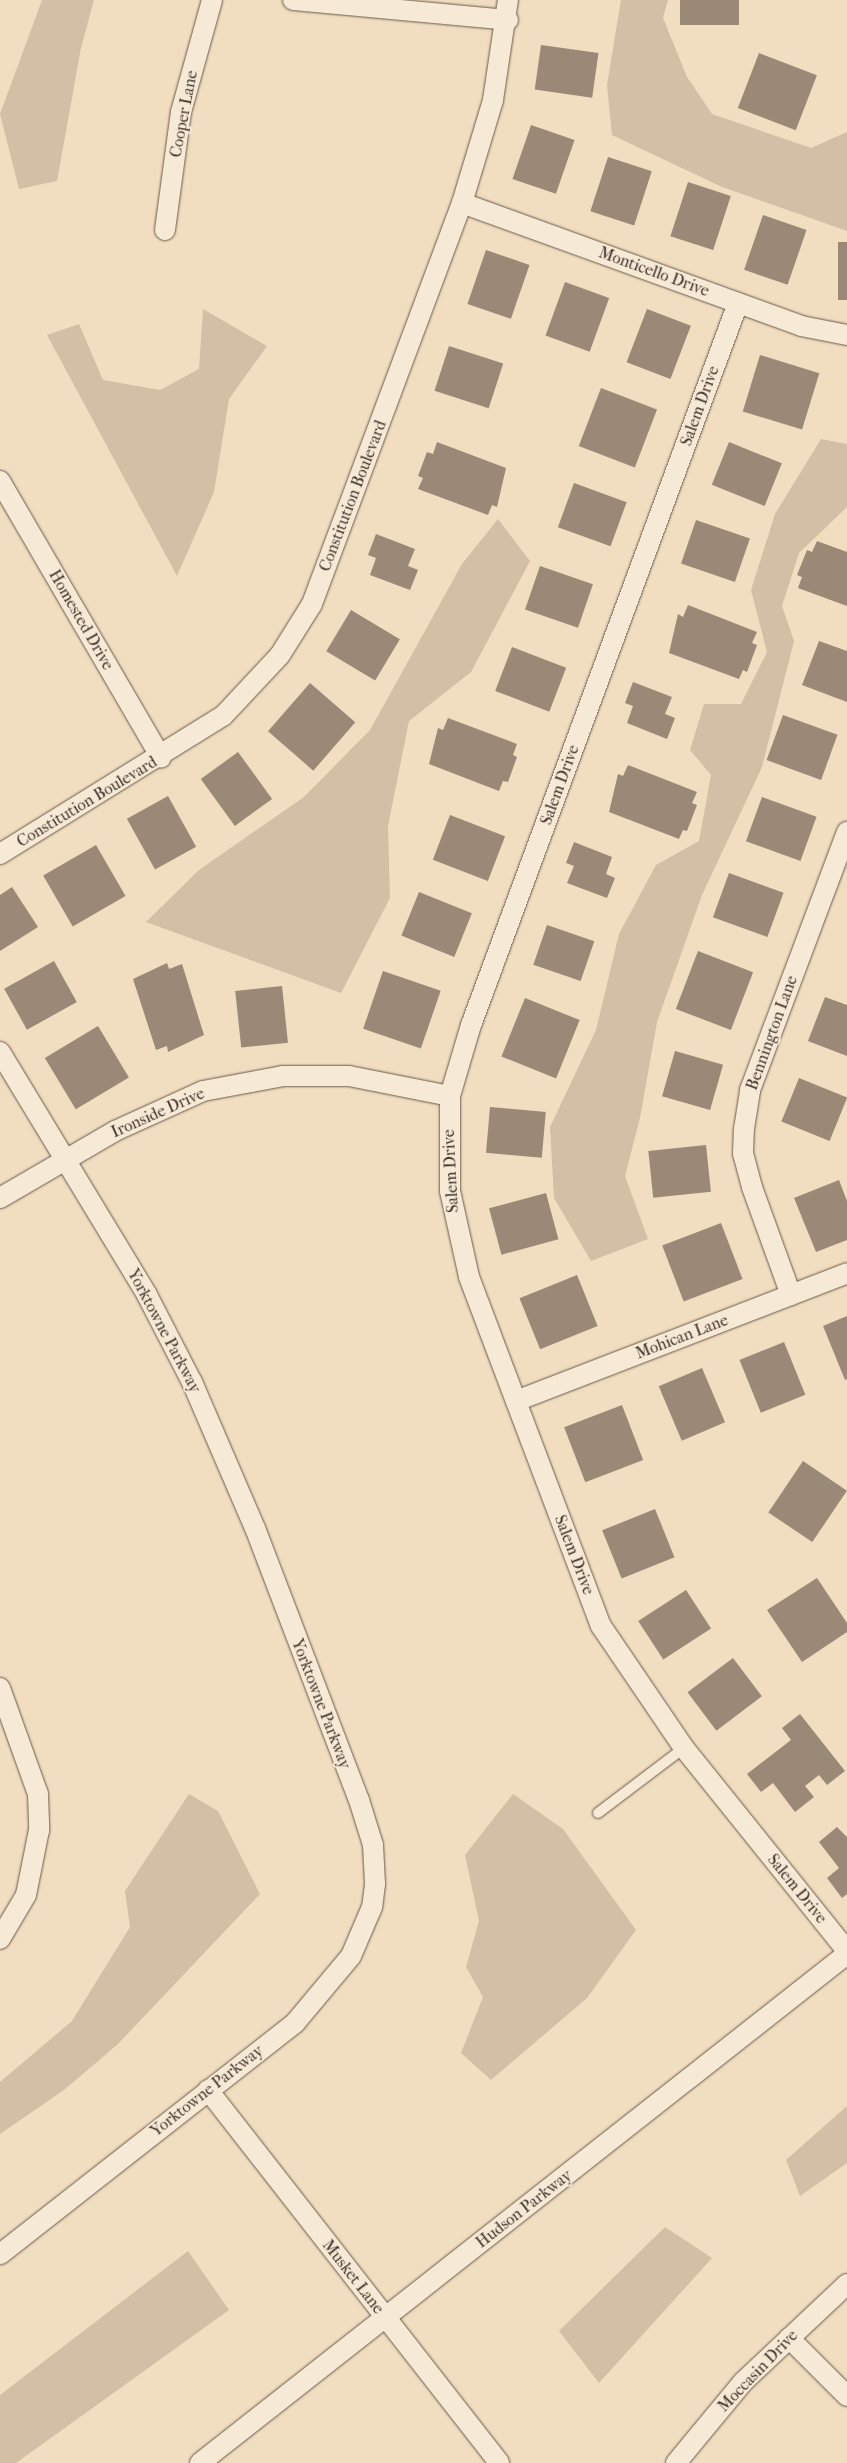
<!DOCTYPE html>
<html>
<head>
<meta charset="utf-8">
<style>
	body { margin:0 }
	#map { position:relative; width:847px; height:2463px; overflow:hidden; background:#f1ddbf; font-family:"IM FELL French Canon",serif }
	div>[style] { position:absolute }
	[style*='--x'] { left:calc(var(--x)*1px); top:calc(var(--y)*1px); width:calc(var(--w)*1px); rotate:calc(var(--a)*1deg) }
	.green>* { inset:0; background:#d2bfa5 }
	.building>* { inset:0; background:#998976; transform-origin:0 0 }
	.roads { filter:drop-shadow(0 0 1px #68594c) drop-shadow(0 0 1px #68594c) }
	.service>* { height:10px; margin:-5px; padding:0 5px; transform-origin:5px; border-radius:5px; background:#f6e9d5 }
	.minor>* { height:20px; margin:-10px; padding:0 10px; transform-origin:10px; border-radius:10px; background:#f6e9d5 }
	span { translate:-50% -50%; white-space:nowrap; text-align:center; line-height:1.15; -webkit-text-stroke:4px #f6e9d5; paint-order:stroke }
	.street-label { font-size:16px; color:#3a2d26 }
</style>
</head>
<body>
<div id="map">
	<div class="green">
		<div style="clip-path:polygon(42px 0,94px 0,81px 48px,57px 181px,19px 189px,0 114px)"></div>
		<div style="clip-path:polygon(621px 0,668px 0,663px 18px,687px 77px,712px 114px,811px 148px,847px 132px,847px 231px,722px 187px,612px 135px,607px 85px)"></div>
		<div style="clip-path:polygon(203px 309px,267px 346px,229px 399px,214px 492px,177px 576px,47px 335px,79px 324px,103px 380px,160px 390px,199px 369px)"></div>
		<div style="clip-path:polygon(821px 439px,847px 444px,847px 507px,799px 553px,782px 606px,794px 641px,762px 767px,702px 895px,657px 1022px,640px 1118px,625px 1176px,648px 1239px,591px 1261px,554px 1198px,550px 1127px,596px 1030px,619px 934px,656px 865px,699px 841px,711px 775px,690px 750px,704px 704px,741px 704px,767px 652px,751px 590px,775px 514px)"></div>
		<div style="clip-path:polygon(498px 519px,530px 561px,471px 672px,409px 721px,388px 826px,390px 898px,341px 993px,146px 922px,199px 870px,304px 797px,370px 730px,462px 564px)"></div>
		<div style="clip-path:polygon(189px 1794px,218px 1811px,260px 1894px,118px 2044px,64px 2090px,0 2134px,0 2082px,72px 2021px,130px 1927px,125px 1891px)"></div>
		<div style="clip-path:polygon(513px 1794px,563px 1829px,636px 1930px,587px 1998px,491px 2080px,461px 2053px,483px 1997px,466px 1967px,479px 1921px,465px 1855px)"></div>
		<div style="clip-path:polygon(847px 2106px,847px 2163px,800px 2196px,786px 2160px)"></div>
		<div style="clip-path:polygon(665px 2227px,712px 2258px,599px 2383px,559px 2331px)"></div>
		<div style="clip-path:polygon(188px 2251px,229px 2310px,16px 2463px,0 2463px,0 2395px)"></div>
	</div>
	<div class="building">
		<div style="left:680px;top:0;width:59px;height:25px"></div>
		<div style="left:541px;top:45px;width:58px;height:45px;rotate:8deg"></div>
		<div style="left:759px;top:53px;width:62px;height:59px;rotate:21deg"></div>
		<div style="left:531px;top:125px;width:46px;height:57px;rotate:19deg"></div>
		<div style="left:608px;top:157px;width:46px;height:57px;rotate:18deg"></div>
		<div style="left:688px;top:182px;width:45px;height:57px;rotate:18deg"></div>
		<div style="left:763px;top:215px;width:46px;height:58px;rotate:19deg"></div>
		<div style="left:838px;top:242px;width:9px;height:58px"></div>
		<div style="left:486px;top:250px;width:46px;height:57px;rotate:19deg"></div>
		<div style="left:565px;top:282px;width:47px;height:57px;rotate:20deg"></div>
		<div style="left:647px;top:309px;width:47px;height:57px;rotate:21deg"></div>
		<div style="left:449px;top:346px;width:57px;height:47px;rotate:18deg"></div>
		<div style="left:760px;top:355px;width:62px;height:59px;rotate:17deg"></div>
		<div style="left:601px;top:388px;width:60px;height:62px;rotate:21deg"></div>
		<div style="clip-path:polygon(437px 442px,506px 468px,497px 507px,492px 505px,488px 515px,418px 489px,423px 478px,418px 476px,427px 452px,433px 454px)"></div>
		<div style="left:729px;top:442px;width:57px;height:46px;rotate:22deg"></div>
		<div style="left:574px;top:483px;width:56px;height:47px;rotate:20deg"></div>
		<div style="left:696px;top:520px;width:57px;height:46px;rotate:19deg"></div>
		<div style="clip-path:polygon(376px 534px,415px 549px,408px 566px,418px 570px,410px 590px,370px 575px,376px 558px,368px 555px)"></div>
		<div style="clip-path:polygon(817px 541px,847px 552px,847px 606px,798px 588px,802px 577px,797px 575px,807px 550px,812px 552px)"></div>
		<div style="left:540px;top:566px;width:56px;height:46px;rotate:19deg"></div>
		<div style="clip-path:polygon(688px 605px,757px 632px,752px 643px,757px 645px,747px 672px,743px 670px,739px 679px,669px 653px,678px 614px,683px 617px)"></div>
		<div style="left:351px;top:610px;width:57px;height:48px;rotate:31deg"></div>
		<div style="clip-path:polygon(819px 641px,847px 651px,847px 702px,802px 685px)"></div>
		<div style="left:512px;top:647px;width:58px;height:47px;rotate:21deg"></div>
		<div style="clip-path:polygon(633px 682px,672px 697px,665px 714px,675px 718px,667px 739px,627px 723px,633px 706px,625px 703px)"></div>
		<div style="left:310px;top:683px;width:60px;height:64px;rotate:41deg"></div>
		<div style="left:783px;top:715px;width:58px;height:48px;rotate:20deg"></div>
		<div style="clip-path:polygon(448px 718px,517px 744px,513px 755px,517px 757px,508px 782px,503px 781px,499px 791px,429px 764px,438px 728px,443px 730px)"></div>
		<div style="left:238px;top:752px;width:58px;height:46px;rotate:54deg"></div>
		<div style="clip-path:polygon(628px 765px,697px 792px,692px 803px,697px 805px,687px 831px,683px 830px,679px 839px,609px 812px,618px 774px,623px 776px)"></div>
		<div style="left:168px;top:796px;width:58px;height:47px;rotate:61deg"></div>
		<div style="left:762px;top:797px;width:58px;height:47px;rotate:20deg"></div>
		<div style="left:450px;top:815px;width:59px;height:48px;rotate:21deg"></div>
		<div style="clip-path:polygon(574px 842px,612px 857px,606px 874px,615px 878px,607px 898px,567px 883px,574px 866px,566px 863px)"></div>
		<div style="left:96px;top:845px;width:59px;height:61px;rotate:60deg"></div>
		<div style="left:729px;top:873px;width:58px;height:47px;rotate:20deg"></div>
		<div style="clip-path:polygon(12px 887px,38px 927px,0 951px,0 895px)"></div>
		<div style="left:419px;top:892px;width:57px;height:47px;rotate:22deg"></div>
		<div style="left:547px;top:925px;width:50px;height:42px;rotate:19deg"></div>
		<div style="left:698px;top:951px;width:59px;height:62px;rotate:21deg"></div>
		<div style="left:54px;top:961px;width:47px;height:57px;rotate:61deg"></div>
		<div style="clip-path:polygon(167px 963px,169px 969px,182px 964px,204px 1035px,168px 1052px,167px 1046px,156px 1050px,133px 979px)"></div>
		<div style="left:383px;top:971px;width:61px;height:61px;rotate:19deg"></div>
		<div style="left:282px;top:986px;width:57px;height:47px;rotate:84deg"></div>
		<div style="clip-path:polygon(825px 997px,847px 1005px,847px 1056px,808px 1041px)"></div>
		<div style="left:525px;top:998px;width:59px;height:63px;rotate:22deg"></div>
		<div style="left:98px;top:1026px;width:60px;height:62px;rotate:59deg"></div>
		<div style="left:675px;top:1051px;width:50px;height:47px;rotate:16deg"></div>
		<div style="left:799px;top:1078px;width:52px;height:47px;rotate:22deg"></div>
		<div style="left:490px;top:1107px;width:56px;height:46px;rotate:5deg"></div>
		<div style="left:706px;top:1145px;width:47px;height:58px;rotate:84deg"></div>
		<div style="clip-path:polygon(839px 1180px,847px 1201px,847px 1240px,816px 1252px,794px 1198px)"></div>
		<div style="left:546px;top:1193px;width:48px;height:59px;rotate:75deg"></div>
		<div style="left:721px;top:1223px;width:60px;height:63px;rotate:69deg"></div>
		<div style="left:577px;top:1275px;width:55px;height:62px;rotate:68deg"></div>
		<div style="clip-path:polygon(847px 1316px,847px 1379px,845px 1380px,823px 1326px)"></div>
		<div style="left:784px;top:1342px;width:57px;height:48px;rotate:68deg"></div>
		<div style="left:702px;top:1368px;width:59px;height:47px;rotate:67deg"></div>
		<div style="left:622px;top:1405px;width:59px;height:62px;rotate:69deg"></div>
		<div style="left:803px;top:1461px;width:53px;height:62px;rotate:34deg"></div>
		<div style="left:655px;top:1509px;width:52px;height:57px;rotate:68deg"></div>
		<div style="clip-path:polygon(817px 1578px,847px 1623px,847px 1632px,802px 1662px,767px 1610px)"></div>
		<div style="left:686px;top:1590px;width:46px;height:57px;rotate:57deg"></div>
		<div style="left:733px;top:1658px;width:48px;height:57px;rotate:53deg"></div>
		<div style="clip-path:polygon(800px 1714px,845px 1771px,827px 1785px,819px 1775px,805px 1786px,814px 1797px,795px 1812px,773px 1783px,761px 1792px,747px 1774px,791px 1740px,782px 1728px)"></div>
		<div style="clip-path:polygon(837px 1827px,847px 1837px,847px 1894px,842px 1898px,827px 1878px,839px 1868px,819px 1842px)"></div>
	</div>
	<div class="roads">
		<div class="service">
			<div style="--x:598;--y:1813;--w:108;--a:-37.1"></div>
		</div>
		<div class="minor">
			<div style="--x:293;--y:0;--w:216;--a:5.3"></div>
			<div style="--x:462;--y:203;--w:361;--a:19.9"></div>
			<div style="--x:801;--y:326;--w:47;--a:11.1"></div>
			<div style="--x:165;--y:230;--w:119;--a:-82.3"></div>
			<div style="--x:181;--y:112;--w:116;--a:-74.5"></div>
			<div style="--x:738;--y:303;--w:770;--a:110.29"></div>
			<div style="--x:471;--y:1025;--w:74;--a:106.5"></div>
			<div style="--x:450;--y:1096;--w:95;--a:90"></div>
			<div style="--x:450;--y:1191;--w:88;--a:77.5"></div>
			<div style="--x:469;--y:1277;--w:373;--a:69.3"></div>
			<div style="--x:601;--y:1626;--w:148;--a:55.8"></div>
			<div style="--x:684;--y:1748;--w:260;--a:51.2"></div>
			<div style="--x:0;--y:481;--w:320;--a:59.8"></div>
			<div style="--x:0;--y:854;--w:262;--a:-31.8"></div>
			<div style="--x:223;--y:716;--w:83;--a:-46.9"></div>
			<div style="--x:280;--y:655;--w:60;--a:-57.9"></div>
			<div style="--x:312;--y:604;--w:428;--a:-69.5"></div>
			<div style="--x:462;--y:203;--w:108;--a:-73.2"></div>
			<div style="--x:493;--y:100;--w:101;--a:-81.5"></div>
			<div style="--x:0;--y:1052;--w:284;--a:58.8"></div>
			<div style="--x:147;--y:1295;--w:98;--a:62.7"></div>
			<div style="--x:192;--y:1382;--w:159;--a:66.7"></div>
			<div style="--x:255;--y:1528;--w:291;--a:69.1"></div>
			<div style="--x:359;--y:1800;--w:47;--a:72.7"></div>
			<div style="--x:373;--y:1845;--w:39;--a:87"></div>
			<div style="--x:375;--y:1884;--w:23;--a:97"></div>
			<div style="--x:372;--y:1907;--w:53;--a:113.2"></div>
			<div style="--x:351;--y:1956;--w:87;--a:129.9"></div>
			<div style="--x:295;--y:2023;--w:375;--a:141.9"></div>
			<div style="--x:0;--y:1198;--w:133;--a:-30.2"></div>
			<div style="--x:115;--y:1131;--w:97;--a:-24.4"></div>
			<div style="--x:203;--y:1091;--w:81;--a:-10.6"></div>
			<div style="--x:283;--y:1076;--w:66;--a:0"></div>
			<div style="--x:349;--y:1076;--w:103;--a:11.2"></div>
			<div style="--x:791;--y:1295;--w:115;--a:-109.9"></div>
			<div style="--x:752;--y:1187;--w:34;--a:-105"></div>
			<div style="--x:743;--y:1154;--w:25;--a:-88"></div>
			<div style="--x:744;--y:1129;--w:39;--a:-81"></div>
			<div style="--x:750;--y:1090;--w:276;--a:-69.4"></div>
			<div style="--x:516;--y:1401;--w:355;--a:-21.1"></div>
			<div style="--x:0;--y:1688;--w:113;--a:70.3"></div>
			<div style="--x:38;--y:1794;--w:36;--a:88"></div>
			<div style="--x:39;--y:1830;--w:66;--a:101.3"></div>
			<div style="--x:26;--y:1895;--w:51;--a:120.6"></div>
			<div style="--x:208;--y:2090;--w:473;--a:52"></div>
			<div style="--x:789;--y:2338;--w:82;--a:45"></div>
			<div style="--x:200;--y:2463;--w:823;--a:-38.19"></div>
			<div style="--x:676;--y:2463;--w:105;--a:-50.4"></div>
			<div style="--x:743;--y:2382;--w:143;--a:-43.3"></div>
		</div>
	</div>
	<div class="street-label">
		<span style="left:184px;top:114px;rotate:-79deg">Cooper Lane</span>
		<span style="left:654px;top:272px;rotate:20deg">Monticello Drive</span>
		<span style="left:700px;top:406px;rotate:-70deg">Salem Drive</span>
		<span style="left:353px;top:496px;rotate:-69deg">Constitution Boulevard</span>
		<span style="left:81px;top:620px;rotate:60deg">Homested Drive</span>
		<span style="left:560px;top:785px;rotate:-70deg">Salem Drive</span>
		<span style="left:87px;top:802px;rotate:-31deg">Constitution Boulevard</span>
		<span style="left:772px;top:1033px;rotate:-70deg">Bennington Lane</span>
		<span style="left:158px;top:1113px;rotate:-24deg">Ironside Drive</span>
		<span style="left:451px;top:1171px;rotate:-93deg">Salem Drive</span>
		<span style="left:164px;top:1331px;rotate:62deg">Yorktowne Parkway</span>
		<span style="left:682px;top:1337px;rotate:-21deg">Mohican Lane</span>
		<span style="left:574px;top:1555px;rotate:69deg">Salem Drive</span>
		<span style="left:321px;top:1704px;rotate:69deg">Yorktowne Parkway</span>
		<span style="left:797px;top:1889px;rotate:51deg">Salem Drive</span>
		<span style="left:207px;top:2091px;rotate:-38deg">Yorktowne Parkway</span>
		<span style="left:524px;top:2209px;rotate:-38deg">Hudson Parkway</span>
		<span style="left:353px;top:2277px;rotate:52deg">Musket Lane</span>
		<span style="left:758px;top:2371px;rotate:-46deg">Moccasin Drive</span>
	</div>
</div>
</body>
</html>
